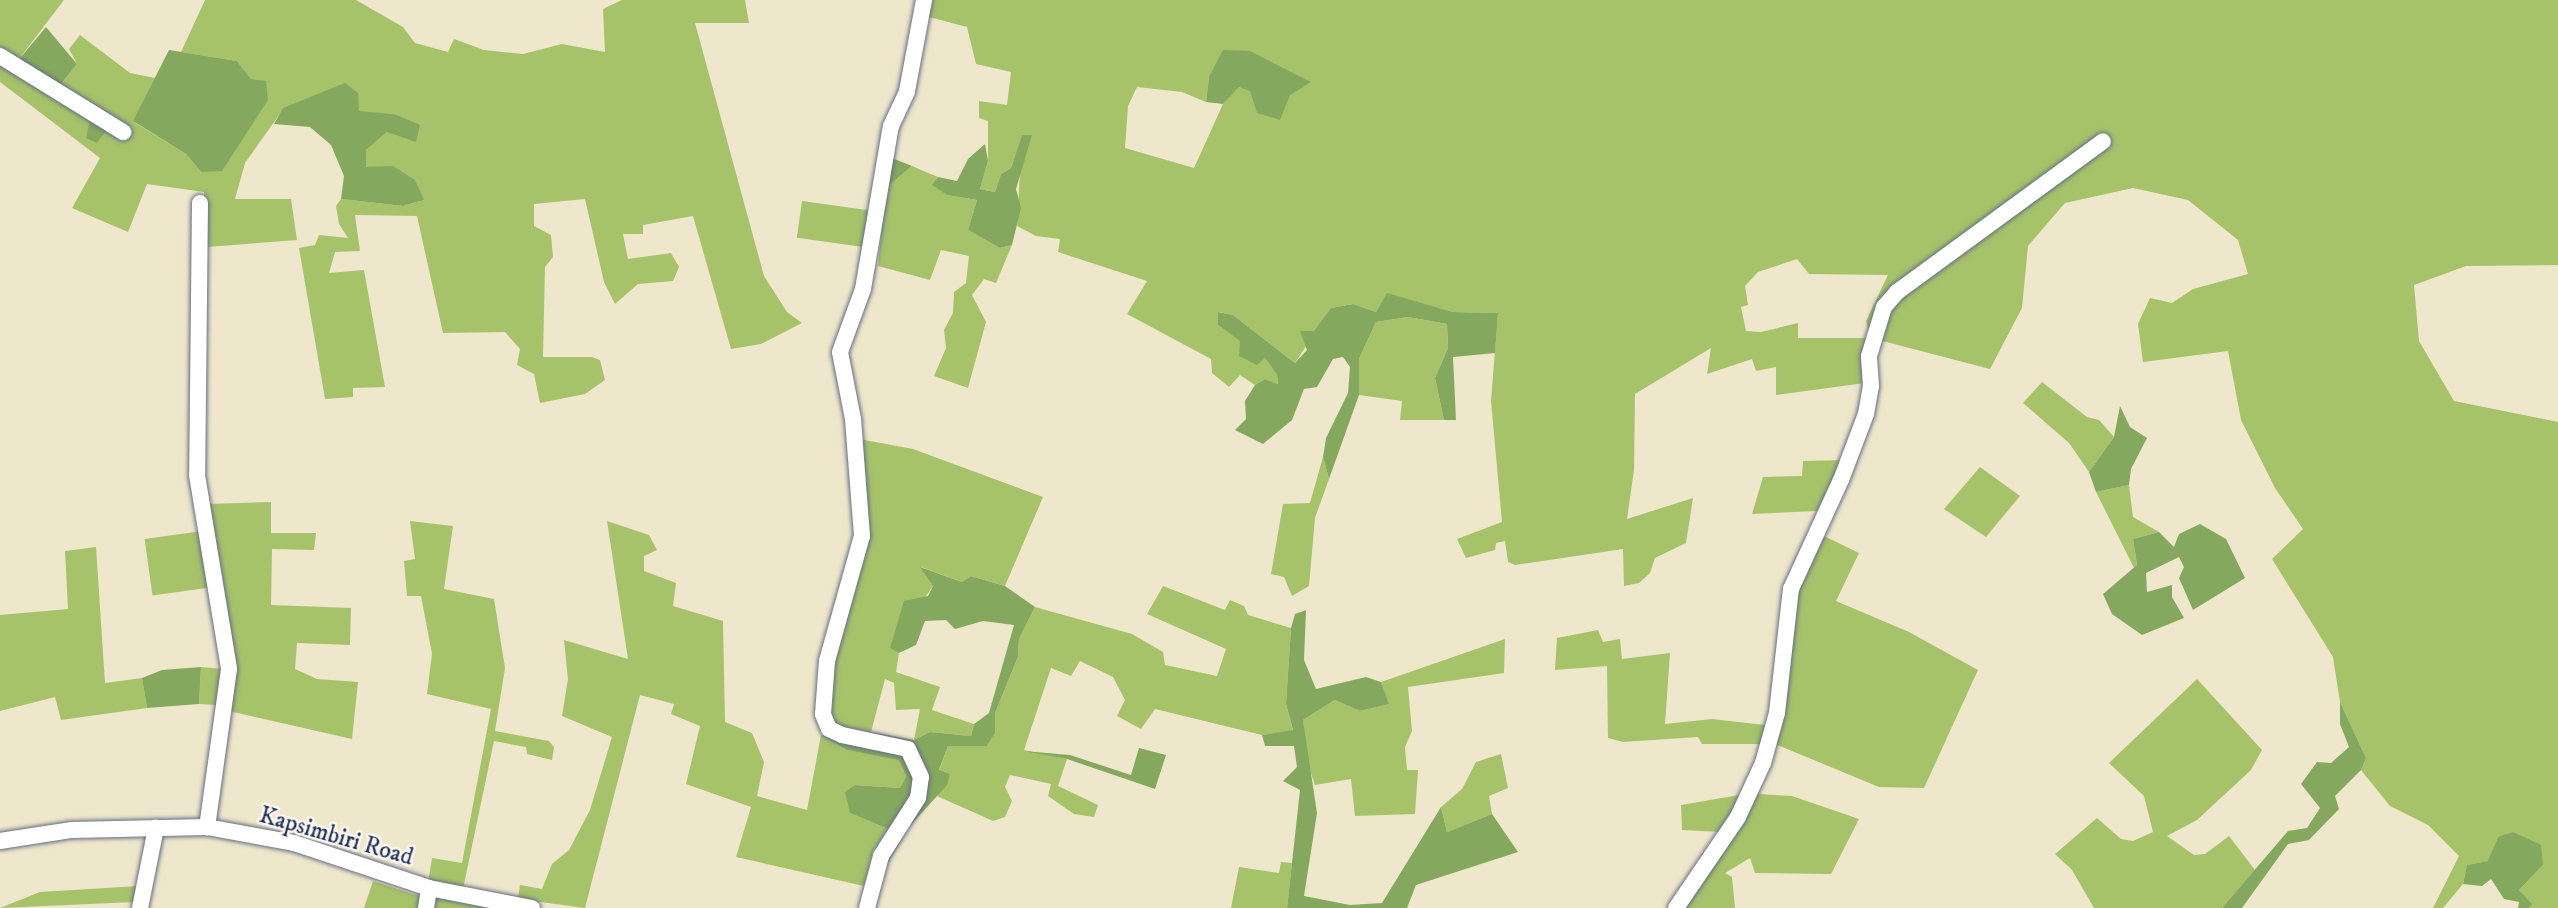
<!DOCTYPE html>
<html>
<head>
<meta charset="utf-8">
<style>
	body { margin:0 }
	#map { position:relative; width:2558px; height:908px; overflow:hidden; background:#efe7cb; font-family:"IM FELL DW Pica",serif }
	div>[style] { position:absolute }
	[style*='--x'] { left:calc(var(--x)*1px); top:calc(var(--y)*1px); width:calc(var(--w)*1px); rotate:calc(var(--a)*1deg) }
	.green>* { inset:0; background:#a6c36a; transform-origin:0 0 }
	.forest>* { inset:0; background:#84a95e }
	.roads { filter:drop-shadow(0 0 2px #656f84) drop-shadow(0 0 2px #656f84) }
	.minor>* { height:16px; margin:-8px; padding:0 8px; transform-origin:8px; border-radius:8px; background:#fff }
	span { translate:-50% -50%; white-space:nowrap; text-align:center; line-height:1.15; -webkit-text-stroke:5px #fbf7ec; paint-order:stroke }
	.street-label { font-size:24px; color:#1b2f5e }
</style>
</head>
<body>
<div id="map">
	<div class="green">
		<div style="clip-path:polygon(0 0,64px 0,16px 63px,0 49px)"></div>
		<div style="clip-path:polygon(205px 0,356px 0,403px 27px,415px 43px,448px 52px,454px 39px,484px 50px,523px 54px,562px 44px,605px 52px,603px 9px,622px 0,745px 0,749px 23px,695px 23px,764px 276px,787px 312px,802px 323px,761px 344px,731px 349px,693px 216px,643px 225px,643px 234px,623px 234px,628px 259px,671px 253px,679px 267px,673px 281px,638px 284px,615px 304px,604px 282px,585px 199px,534px 204px,534px 226px,551px 235px,553px 257px,545px 267px,543px 357px,592px 357px,600px 360px,605px 380px,585px 394px,540px 403px,534px 374px,517px 365px,520px 349px,505px 332px,443px 333px,417px 216px,355px 215px,360px 251px,335px 252px,329px 273px,364px 270px,385px 387px,353px 388px,353px 397px,325px 399px,299px 248px,315px 245px,319px 235px,348px 238px,339px 224px,336px 206px,341px 199px,403px 206px,424px 200px,366px 168px,366px 150px,387px 132px,394px 114px,284px 108px,245px 163px,235px 199px,291px 199px,297px 240px,207px 247px,204px 192px,147px 184px,128px 232px,72px 208px,100px 158px,0 82px,0 63px,99px 116px,61px 84px,77px 64px,69px 49px,80px 35px,130px 73px,155px 78px,134px 122px,186px 154px,201px 172px,251px 79px,237px 61px,181px 52px)"></div>
		<div style="clip-path:polygon(evenodd,933px 0,2558px 0,2558px 265px,2466px 266px,2414px 285px,2419px 341px,2454px 401px,2558px 422px,2558px 908px,2529px 908px,2531px 904px,2519px 890px,2543px 865px,2498px 837px,2489px 861px,2467px 865px,2463px 884px,2443px 908px,2433px 908px,2459px 856px,2428px 825px,2390px 806px,2361px 770px,2366px 758px,2340px 702px,2333px 657px,2272px 559px,2303px 529px,2275px 488px,2241px 420px,2228px 351px,2143px 362px,2138px 324px,2150px 298px,2172px 303px,2193px 289px,2248px 274px,2238px 240px,2188px 200px,2133px 188px,2065px 203px,2028px 246px,2022px 308px,1990px 369px,1871px 338px,1865px 383px,1776px 395px,1776px 367px,1756px 371px,1752px 359px,1707px 374px,1711px 348px,1635px 394px,1634px 470px,1627px 519px,1693px 498px,1686px 543px,1655px 558px,1650px 573px,1639px 583px,1624px 586px,1623px 549px,1515px 565px,1508px 562px,1505px 541px,1496px 543px,1495px 550px,1466px 558px,1457px 539px,1502px 522px,1491px 401px,1498px 313px,1453px 312px,1387px 294px,1376px 312px,1353px 304px,1331px 308px,1295px 363px,1233px 315px,1219px 312px,1218px 325px,1265px 358px,1277px 375px,1278px 384px,1265px 379px,1255px 385px,1240px 375px,1229px 387px,1212px 373px,1211px 359px,1127px 314px,1147px 281px,1058px 252px,1060px 239px,1036px 236px,1017px 226px,1022px 136px,1011px 168px,1001px 174px,995px 192px,980px 189px,988px 161px,988px 121px,979px 118px,979px 101px,1007px 105px,1011px 72px,976px 64px,967px 27px,929px 17px,933px 0,1209px 77px,1290px 95px,1238px 87px,1223px 104px,1194px 168px,1125px 148px,1128px 106px,1137px 87px,1182px 92px,1206px 102px,1209px 77px,933px 0,1797px 259px,1809px 274px,1888px 275px,1866px 321px,1870px 338px,1798px 338px,1798px 323px,1761px 332px,1746px 331px,1741px 307px,1748px 305px,1745px 286px,1758px 272px,1797px 259px)"></div>
		<div style="clip-path:polygon(912px 166px,938px 177px,933px 185px,947px 195px,977px 200px,968px 230px,1000px 248px,1012px 245px,996px 283px,984px 279px,972px 295px,986px 322px,968px 388px,934px 376px,946px 348px,944px 330px,953px 313px,954px 292px,966px 283px,969px 256px,941px 250px,930px 280px,878px 266px,886px 188px)"></div>
		<div style="left:802px;top:201px;width:69px;height:37px;rotate:8deg"></div>
		<div style="clip-path:polygon(1408px 317px,1447px 324px,1448px 348px,1435px 378px,1444px 420px,1400px 420px,1402px 401px,1359px 395px,1359px 359px,1376px 322px)"></div>
		<div style="clip-path:polygon(2042px 382px,2087px 417px,2099px 420px,2114px 437px,2089px 472px,2069px 443px,2023px 403px)"></div>
		<div style="clip-path:polygon(859px 439px,913px 449px,1043px 497px,1005px 586px,971px 576px,962px 582px,921px 567px,933px 586px,890px 647px,899px 653px,896px 672px,940px 687px,932px 710px,974px 724px,971px 736px,930px 732px,914px 740px,920px 709px,896px 710px,894px 683px,885px 679px,871px 732px,849px 733px,828px 719px,831px 671px,854px 578px)"></div>
		<div style="clip-path:polygon(1323px 457px,1329px 479px,1315px 518px,1309px 586px,1292px 596px,1284px 577px,1271px 574px,1283px 504px,1310px 503px)"></div>
		<div style="clip-path:polygon(1844px 460px,1817px 511px,1752px 514px,1763px 477px,1802px 476px,1803px 461px)"></div>
		<div style="clip-path:polygon(1980px 467px,2020px 496px,1986px 537px,1944px 509px)"></div>
		<div style="clip-path:polygon(2129px 485px,2133px 517px,2159px 532px,2133px 539px,2137px 565px,2134px 568px,2096px 492px)"></div>
		<div style="clip-path:polygon(271px 502px,271px 533px,316px 533px,314px 550px,272px 549px,271px 605px,351px 608px,350px 645px,297px 643px,295px 669px,317px 679px,358px 682px,352px 739px,229px 711px,208px 504px)"></div>
		<div style="clip-path:polygon(410px 521px,453px 526px,444px 589px,494px 599px,505px 668px,495px 731px,549px 741px,554px 747px,552px 760px,527px 754px,526px 747px,494px 741px,463px 889px,428px 883px,432px 858px,462px 863px,491px 709px,427px 694px,432px 654px,421px 596px,407px 596px,404px 561px,415px 559px)"></div>
		<div style="clip-path:polygon(607px 521px,649px 535px,657px 550px,644px 556px,644px 571px,676px 583px,673px 606px,723px 621px,725px 722px,752px 733px,764px 762px,757px 796px,807px 810px,821px 735px,847px 750px,899px 759px,906px 776px,900px 788px,855px 785px,850px 813px,888px 829px,873px 851px,864px 886px,736px 857px,751px 807px,686px 784px,700px 726px,671px 714px,674px 704px,640px 695px,585px 908px,518px 899px,520px 885px,542px 889px,552px 864px,569px 850px,590px 810px,612px 737px,562px 716px,568px 679px,564px 640px,628px 659px)"></div>
		<div style="left:202px;top:531px;width:57px;height:58px;rotate:82deg"></div>
		<div style="clip-path:polygon(1820px 534px,1859px 553px,1836px 601px,1909px 632px,1978px 670px,1924px 788px,1879px 787px,1775px 744px,1798px 585px)"></div>
		<div style="clip-path:polygon(96px 547px,105px 683px,142px 678px,147px 708px,61px 720px,55px 697px,0 711px,0 615px,68px 609px,65px 551px)"></div>
		<div style="clip-path:polygon(1163px 586px,1225px 610px,1230px 600px,1244px 606px,1248px 615px,1291px 628px,1286px 704px,1293px 731px,1262px 735px,1155px 709px,1141px 729px,1117px 716px,1125px 700px,1113px 677px,1080px 661px,1071px 676px,1051px 668px,1024px 750px,1067px 759px,1058px 786px,1098px 805px,1094px 817px,1074px 814px,1048px 796px,1051px 784px,1010px 775px,1005px 787px,1012px 801px,1005px 817px,993px 821px,937px 796px,950px 774px,939px 771px,948px 746px,987px 746px,995px 733px,995px 713px,1018px 657px,1019px 639px,1035px 607px,1132px 634px,1163px 652px,1165px 665px,1217px 676px,1226px 649px,1147px 614px)"></div>
		<div style="clip-path:polygon(1598px 630px,1603px 642px,1620px 639px,1622px 659px,1670px 653px,1665px 724px,1712px 719px,1765px 725px,1761px 744px,1702px 744px,1698px 737px,1623px 742px,1608px 738px,1607px 666px,1555px 670px,1557px 638px)"></div>
		<div style="clip-path:polygon(1505px 639px,1504px 673px,1408px 687px,1412px 731px,1405px 747px,1407px 770px,1418px 770px,1415px 814px,1355px 816px,1351px 779px,1315px 785px,1307px 761px,1303px 720px,1335px 700px,1360px 711px,1388px 704px,1381px 682px)"></div>
		<div style="clip-path:polygon(201px 667px,223px 669px,218px 705px,199px 704px)"></div>
		<div style="clip-path:polygon(2197px 679px,2262px 750px,2251px 770px,2197px 820px,2167px 836px,2194px 855px,2205px 854px,2229px 836px,2255px 870px,2222px 908px,2094px 908px,2072px 870px,2055px 854px,2097px 818px,2121px 839px,2133px 841px,2153px 832px,2144px 796px,2109px 763px)"></div>
		<div style="clip-path:polygon(1501px 754px,1508px 788px,1489px 796px,1492px 814px,1447px 832px,1441px 807px,1462px 789px,1476px 762px)"></div>
		<div style="clip-path:polygon(1758px 794px,1792px 796px,1859px 819px,1831px 874px,1755px 873px,1750px 858px,1725px 873px,1732px 877px,1735px 908px,1681px 908px)"></div>
		<div style="clip-path:polygon(1739px 795px,1721px 832px,1682px 830px,1681px 805px)"></div>
		<div style="clip-path:polygon(1281px 862px,1292px 863px,1287px 908px,1231px 908px,1239px 867px,1279px 873px)"></div>
		<div style="clip-path:polygon(373px 881px,422px 897px,421px 908px,364px 908px)"></div>
		<div style="clip-path:polygon(139px 886px,135px 902px,0 908px,40px 892px)"></div>
		<div style="clip-path:polygon(433px 894px,506px 908px,431px 908px)"></div>
	</div>
	<div class="forest">
		<div style="clip-path:polygon(46px 27px,77px 64px,61px 84px,16px 63px)"></div>
		<div style="clip-path:polygon(169px 50px,237px 61px,251px 79px,266px 81px,268px 100px,222px 171px,201px 172px,186px 154px,133px 121px)"></div>
		<div style="clip-path:polygon(1223px 50px,1250px 51px,1311px 82px,1290px 95px,1280px 120px,1257px 113px,1250px 91px,1239px 87px,1223px 104px,1206px 102px,1209px 77px)"></div>
		<div style="clip-path:polygon(345px 83px,358px 93px,359px 111px,394px 114px,420px 125px,416px 142px,387px 132px,366px 150px,366px 167px,393px 166px,415px 180px,424px 200px,403px 206px,341px 199px,344px 176px,331px 145px,310px 127px,274px 124px,283px 108px)"></div>
		<div style="clip-path:polygon(90px 120px,109px 127px,97px 143px,86px 138px)"></div>
		<div style="clip-path:polygon(1022px 135px,1032px 135px,1016px 189px,1021px 208px,1012px 245px,1000px 248px,968px 230px,977px 200px,947px 195px,932px 185px,938px 177px,957px 181px,968px 159px,985px 144px,988px 161px,980px 189px,995px 192px,1001px 174px,1011px 168px)"></div>
		<div style="clip-path:polygon(892px 158px,912px 166px,886px 188px)"></div>
		<div style="clip-path:polygon(1387px 293px,1453px 312px,1498px 313px,1495px 353px,1453px 357px,1456px 420px,1444px 420px,1435px 378px,1448px 348px,1447px 324px,1408px 317px,1376px 322px,1359px 359px,1359px 395px,1329px 479px,1323px 457px,1326px 438px,1348px 393px,1350px 367px,1343px 357px,1333px 359px,1317px 387px,1304px 389px,1292px 420px,1263px 444px,1235px 430px,1246px 419px,1245px 401px,1255px 385px,1265px 379px,1278px 384px,1277px 375px,1265px 358px,1257px 365px,1239px 356px,1240px 341px,1218px 325px,1218px 312px,1233px 315px,1295px 363px,1307px 350px,1300px 331px,1314px 331px,1331px 308px,1353px 304px,1376px 312px)"></div>
		<div style="clip-path:polygon(2120px 406px,2130px 427px,2147px 438px,2131px 469px,2129px 485px,2096px 492px,2089px 472px,2114px 437px)"></div>
		<div style="clip-path:polygon(2200px 524px,2226px 539px,2245px 578px,2193px 610px,2179px 578px,2184px 567px,2179px 557px,2146px 573px,2147px 592px,2172px 585px,2172px 597px,2184px 618px,2142px 635px,2112px 614px,2103px 594px,2137px 565px,2133px 539px,2159px 532px,2174px 547px,2179px 534px)"></div>
		<div style="clip-path:polygon(920px 567px,962px 582px,971px 576px,1005px 586px,1035px 607px,1019px 639px,1018px 657px,995px 713px,995px 733px,987px 746px,948px 746px,939px 770px,950px 774px,947px 785px,909px 827px,878px 880px,923px 766px,863px 735px,871px 732px,914px 740px,930px 732px,971px 736px,974px 724px,989px 713px,1014px 625px,983px 621px,955px 629px,946px 620px,925px 621px,916px 645px,899px 653px,890px 648px,904px 601px,928px 596px,933px 586px)"></div>
		<div style="clip-path:polygon(1306px 610px,1304px 660px,1316px 689px,1366px 677px,1381px 682px,1389px 704px,1360px 711px,1335px 700px,1303px 720px,1317px 813px,1304px 896px,1350px 905px,1382px 903px,1441px 807px,1447px 832px,1492px 814px,1518px 852px,1416px 885px,1407px 908px,1287px 908px,1300px 790px,1283px 781px,1297px 767px,1294px 746px,1265px 746px,1262px 735px,1293px 730px,1286px 704px,1291px 628px,1295px 614px)"></div>
		<div style="clip-path:polygon(201px 667px,199px 704px,147px 708px,142px 678px,162px 670px)"></div>
		<div style="clip-path:polygon(2340px 702px,2366px 758px,2361px 770px,2335px 796px,2339px 809px,2309px 840px,2288px 844px,2242px 908px,2222px 908px,2288px 831px,2307px 828px,2320px 808px,2301px 784px,2317px 762px,2331px 763px,2349px 747px,2340px 724px)"></div>
		<div style="clip-path:polygon(821px 735px,900px 749px,909px 757px,916px 788px,888px 829px,850px 813px,845px 792px,855px 785px,900px 788px,906px 776px,899px 760px,847px 750px)"></div>
		<div style="clip-path:polygon(1139px 748px,1166px 755px,1155px 789px,1067px 759px,1024px 751px,1070px 755px,1131px 775px)"></div>
		<div style="clip-path:polygon(2513px 832px,2541px 845px,2543px 865px,2519px 890px,2532px 904px,2529px 908px,2518px 908px,2519px 902px,2504px 899px,2491px 879px,2482px 886px,2463px 884px,2467px 865px,2488px 861px,2498px 837px)"></div>
	</div>
	<div class="roads">
		<div class="minor">
			<div style="--x:0;--y:56;--w:145;--a:31.7"></div>
			<div style="--x:200;--y:203;--w:272;--a:90.6"></div>
			<div style="--x:197;--y:475;--w:197;--a:80.6"></div>
			<div style="--x:229;--y:669;--w:160;--a:97.9"></div>
			<div style="--x:0;--y:841;--w:73;--a:-8.7"></div>
			<div style="--x:72;--y:830;--w:135;--a:-1.3"></div>
			<div style="--x:207;--y:827;--w:88;--a:10.4"></div>
			<div style="--x:294;--y:843;--w:142;--a:18.4"></div>
			<div style="--x:429;--y:888;--w:105;--a:11"></div>
			<div style="--x:140;--y:908;--w:82;--a:-78.7"></div>
			<div style="--x:426;--y:908;--w:20;--a:-81"></div>
			<div style="--x:867;--y:908;--w:54;--a:-74.9"></div>
			<div style="--x:881;--y:856;--w:69;--a:-57.5"></div>
			<div style="--x:918;--y:798;--w:21;--a:-82"></div>
			<div style="--x:921;--y:777;--w:31;--a:-115"></div>
			<div style="--x:908;--y:749;--w:67;--a:-168"></div>
			<div style="--x:842;--y:735;--w:14;--a:-155"></div>
			<div style="--x:829;--y:729;--w:16;--a:-112"></div>
			<div style="--x:823;--y:714;--w:53;--a:-85.7"></div>
			<div style="--x:827;--y:661;--w:130;--a:-74.4"></div>
			<div style="--x:862;--y:536;--w:117;--a:-94.4"></div>
			<div style="--x:853;--y:419;--w:68;--a:-101"></div>
			<div style="--x:840;--y:352;--w:67;--a:-69.9"></div>
			<div style="--x:863;--y:289;--w:165;--a:-80.3"></div>
			<div style="--x:891;--y:126;--w:38;--a:-65"></div>
			<div style="--x:907;--y:91;--w:93;--a:-79.4"></div>
			<div style="--x:1676;--y:908;--w:110;--a:-55.7"></div>
			<div style="--x:1738;--y:817;--w:60;--a:-65.2"></div>
			<div style="--x:1763;--y:763;--w:52;--a:-74.4"></div>
			<div style="--x:1777;--y:713;--w:125;--a:-83.6"></div>
			<div style="--x:1791;--y:589;--w:120;--a:-65.4"></div>
			<div style="--x:1841;--y:480;--w:71;--a:-69.3"></div>
			<div style="--x:1866;--y:414;--w:28;--a:-80"></div>
			<div style="--x:1871;--y:386;--w:30;--a:-94"></div>
			<div style="--x:1869;--y:356;--w:51;--a:-73"></div>
			<div style="--x:1884;--y:307;--w:20;--a:-49"></div>
			<div style="--x:1897;--y:292;--w:255;--a:-36.2"></div>
		</div>
	</div>
	<div class="street-label">
		<span style="left:336px;top:837px;rotate:16deg">Kapsimbiri Road</span>
	</div>
</div>
</body>
</html>
